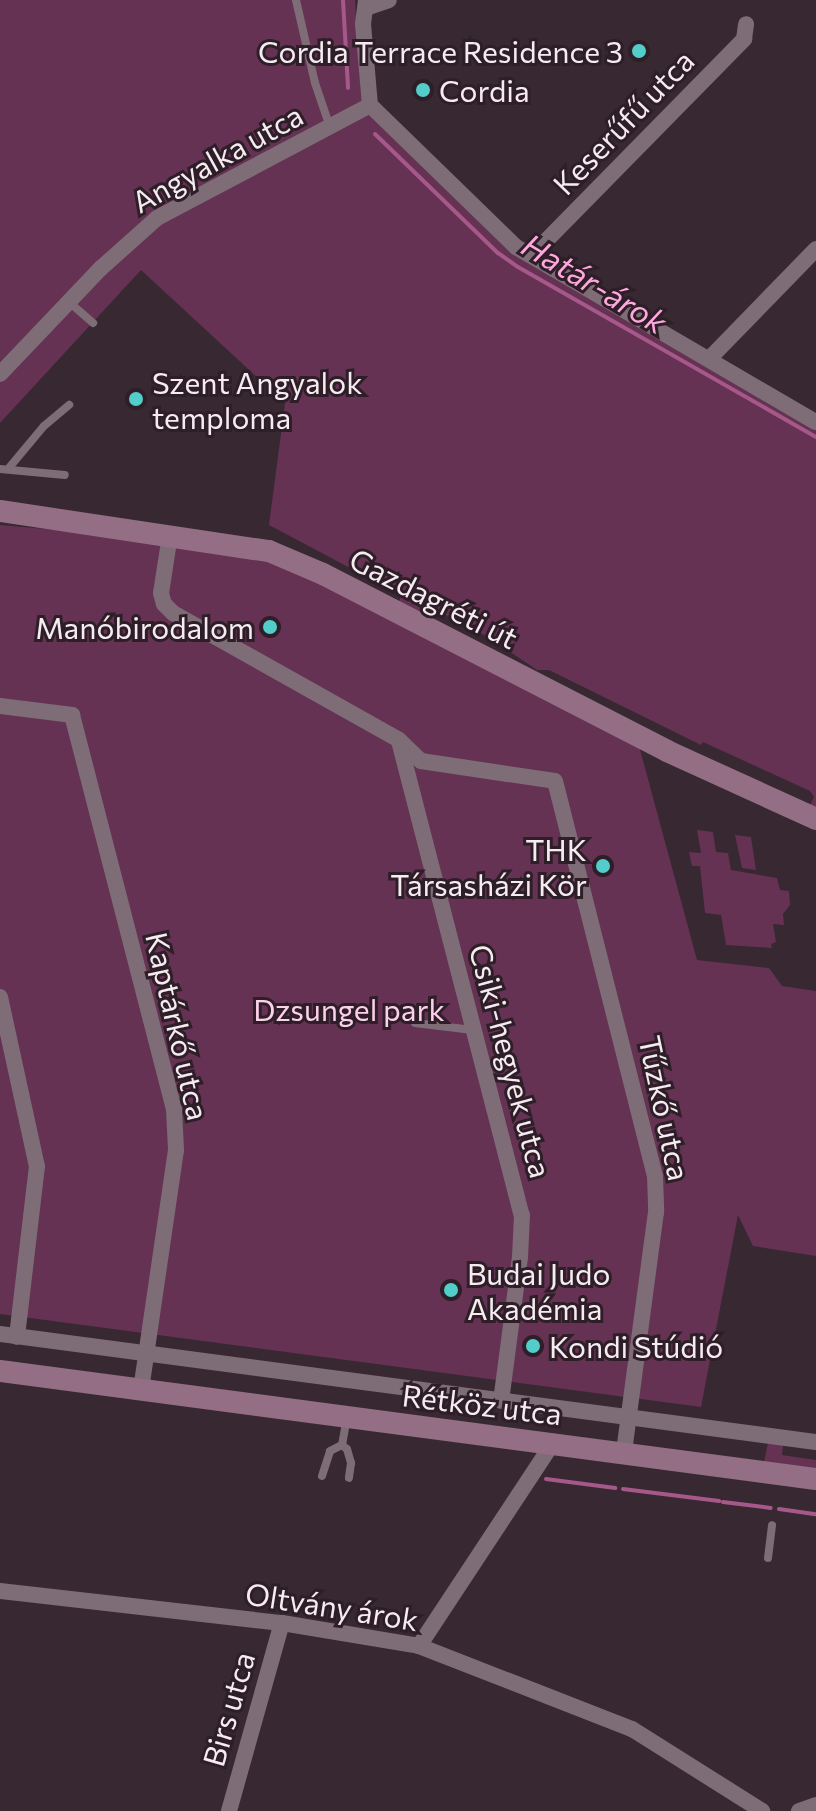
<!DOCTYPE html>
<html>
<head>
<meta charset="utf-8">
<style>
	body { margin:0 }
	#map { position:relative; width:816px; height:1811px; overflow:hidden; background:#372831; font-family:Commissioner,sans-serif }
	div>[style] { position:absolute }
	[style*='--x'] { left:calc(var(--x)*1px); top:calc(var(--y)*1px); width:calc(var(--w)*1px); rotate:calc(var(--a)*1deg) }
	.green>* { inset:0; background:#653253 }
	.stream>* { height:4px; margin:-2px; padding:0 2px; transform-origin:2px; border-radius:2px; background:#a7588a }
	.lane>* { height:8px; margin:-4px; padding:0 4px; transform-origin:4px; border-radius:4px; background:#7e6d77 }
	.street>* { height:16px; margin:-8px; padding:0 8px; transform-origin:8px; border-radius:8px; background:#7e6d77 }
	.secondary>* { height:22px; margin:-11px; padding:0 11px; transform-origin:11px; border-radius:11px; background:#936e85 }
	.dots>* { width:22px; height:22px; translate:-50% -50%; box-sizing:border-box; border:4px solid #2d1e27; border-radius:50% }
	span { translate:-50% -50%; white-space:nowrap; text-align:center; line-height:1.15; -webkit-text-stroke:6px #2d1e27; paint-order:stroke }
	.poi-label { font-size:30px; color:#f5ebf1 }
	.right { translate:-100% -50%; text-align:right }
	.left { translate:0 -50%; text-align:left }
	.street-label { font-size:30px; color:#f5ebf1 }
	.park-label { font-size:30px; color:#fcd0ea }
	.water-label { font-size:32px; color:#ffa8de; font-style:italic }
</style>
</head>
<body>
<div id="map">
	<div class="green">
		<div style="clip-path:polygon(0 0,355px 0,361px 94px,513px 252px,816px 429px,816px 807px,810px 805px,814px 797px,810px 791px,703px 742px,701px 745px,549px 670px,537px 670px,488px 637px,432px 608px,428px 613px,398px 605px,401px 595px,269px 525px,285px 403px,141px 270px,0 423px)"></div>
		<div style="clip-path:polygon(0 525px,251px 547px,638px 742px,697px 960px,769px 968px,782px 986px,816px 991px,816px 1256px,753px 1246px,738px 1215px,701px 1407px,0 1314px)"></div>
		<div style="clip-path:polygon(697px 830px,713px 832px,716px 852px,728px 853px,731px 870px,777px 878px,780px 890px,789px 891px,790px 905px,783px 914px,784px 925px,773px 924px,776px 942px,771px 944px,772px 948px,726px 945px,721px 915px,705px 913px,700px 866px,692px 866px,689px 852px,701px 853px)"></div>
		<div style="clip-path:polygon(735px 835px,751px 837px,756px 870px,742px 868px)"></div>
		<div style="clip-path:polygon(768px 1443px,783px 1445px,782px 1455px,816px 1460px,816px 1471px,764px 1462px)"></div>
	</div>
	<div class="stream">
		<div style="--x:343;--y:0;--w:88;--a:86.7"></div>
		<div style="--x:375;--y:134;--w:171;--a:44.1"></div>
		<div style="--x:498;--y:253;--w:24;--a:35"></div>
		<div style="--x:518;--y:267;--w:343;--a:29.7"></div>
		<div style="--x:546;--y:1479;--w:70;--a:7.4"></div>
		<div style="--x:623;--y:1489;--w:97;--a:7.1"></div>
		<div style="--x:723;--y:1502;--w:48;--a:7.1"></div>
		<div style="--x:779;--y:1509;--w:37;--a:8"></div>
	</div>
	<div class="lane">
		<div style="--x:296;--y:0;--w:85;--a:77.1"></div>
		<div style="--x:315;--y:83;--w:46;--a:71.2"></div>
		<div style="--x:69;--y:302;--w:32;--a:41"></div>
		<div style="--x:0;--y:469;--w:65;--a:5.3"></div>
		<div style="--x:8;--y:469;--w:56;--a:-50.1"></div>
		<div style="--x:44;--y:426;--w:33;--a:-40"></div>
		<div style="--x:415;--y:1023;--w:58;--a:6.9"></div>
		<div style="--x:347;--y:1417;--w:28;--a:100"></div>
		<div style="--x:342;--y:1445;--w:6;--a:39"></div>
		<div style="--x:347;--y:1449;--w:15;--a:74"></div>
		<div style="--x:351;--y:1463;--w:15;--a:98"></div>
		<div style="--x:322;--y:1476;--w:26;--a:-72"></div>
		<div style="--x:330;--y:1451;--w:13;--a:-27"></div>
		<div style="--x:768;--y:1558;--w:33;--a:-83"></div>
	</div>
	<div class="street">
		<div style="--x:366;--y:0;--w:24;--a:97"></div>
		<div style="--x:363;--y:24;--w:81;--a:85.1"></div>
		<div style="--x:370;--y:105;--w:204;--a:44.2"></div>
		<div style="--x:516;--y:247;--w:347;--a:30.3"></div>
		<div style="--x:366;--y:8;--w:24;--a:-19"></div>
		<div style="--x:532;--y:255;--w:303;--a:-45.5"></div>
		<div style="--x:744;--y:39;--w:15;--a:-82"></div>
		<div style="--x:710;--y:358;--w:152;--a:-45.8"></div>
		<div style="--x:0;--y:374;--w:145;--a:-46.4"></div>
		<div style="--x:100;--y:269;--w:76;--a:-41.8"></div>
		<div style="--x:157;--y:218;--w:241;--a:-27.9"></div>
		<div style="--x:170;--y:535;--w:59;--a:98.8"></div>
		<div style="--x:161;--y:593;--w:11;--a:75"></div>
		<div style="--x:164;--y:604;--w:13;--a:45"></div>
		<div style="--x:173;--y:613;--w:259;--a:29.3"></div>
		<div style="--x:399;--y:740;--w:30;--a:44"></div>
		<div style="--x:421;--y:761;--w:135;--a:8.5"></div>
		<div style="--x:555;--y:781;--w:407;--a:75.8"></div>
		<div style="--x:655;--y:1176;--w:36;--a:88"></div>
		<div style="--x:656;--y:1212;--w:243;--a:97.6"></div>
		<div style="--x:0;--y:706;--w:73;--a:7.1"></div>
		<div style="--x:72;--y:715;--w:407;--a:75.5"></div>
		<div style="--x:174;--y:1109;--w:41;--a:87.2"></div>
		<div style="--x:176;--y:1150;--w:242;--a:98.3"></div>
		<div style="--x:399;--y:741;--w:490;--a:75.5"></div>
		<div style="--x:522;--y:1215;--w:42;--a:92.7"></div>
		<div style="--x:520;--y:1257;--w:145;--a:97.5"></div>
		<div style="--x:0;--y:997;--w:173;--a:77.7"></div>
		<div style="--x:37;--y:1166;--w:172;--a:96.7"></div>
		<div style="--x:0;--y:1334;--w:823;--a:7.54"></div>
		<div style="--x:0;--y:1591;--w:284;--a:6.5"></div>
		<div style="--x:282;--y:1623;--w:139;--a:9.5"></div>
		<div style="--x:419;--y:1646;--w:229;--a:21.3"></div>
		<div style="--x:632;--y:1729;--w:154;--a:32.2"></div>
		<div style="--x:419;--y:1646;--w:243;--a:-56.6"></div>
		<div style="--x:229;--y:1811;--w:195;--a:-74.3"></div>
		<div style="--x:799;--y:1811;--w:18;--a:-19"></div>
	</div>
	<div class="secondary">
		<div style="--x:0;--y:511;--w:272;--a:8.5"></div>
		<div style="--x:269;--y:551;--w:59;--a:23.1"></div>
		<div style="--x:323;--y:574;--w:387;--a:27.2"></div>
		<div style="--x:667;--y:751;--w:164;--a:24.5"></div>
		<div style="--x:0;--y:1371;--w:823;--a:7.54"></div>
	</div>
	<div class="dots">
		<div style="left:639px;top:51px;background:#53cdc9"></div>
		<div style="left:423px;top:90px;background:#53cdc9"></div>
		<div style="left:136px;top:399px;background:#53cdc9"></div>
		<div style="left:270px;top:627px;background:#53cdc9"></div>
		<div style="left:603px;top:866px;background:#53cdc9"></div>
		<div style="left:451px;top:1290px;background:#53cdc9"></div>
		<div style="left:533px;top:1346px;background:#53cdc9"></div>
	</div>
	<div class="poi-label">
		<span class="right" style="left:623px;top:51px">Cordia Terrace Residence 3</span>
		<span class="left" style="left:439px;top:90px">Cordia</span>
		<span class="left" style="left:152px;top:399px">Szent Angyalok<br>temploma</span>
		<span class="right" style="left:254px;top:627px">Manóbirodalom</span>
		<span class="right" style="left:587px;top:866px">THK<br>Társasházi Kör</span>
		<span class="left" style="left:467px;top:1290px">Budai Judo<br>Akadémia</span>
		<span class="left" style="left:549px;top:1346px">Kondi Stúdió</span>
	</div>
	<div class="street-label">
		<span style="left:623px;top:122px;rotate:-46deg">Keserűfű utca</span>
		<span style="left:217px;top:158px;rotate:-29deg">Angyalka utca</span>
		<span style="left:434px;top:598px;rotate:27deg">Gazdagréti út</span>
		<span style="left:178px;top:1026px;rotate:77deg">Kaptárkő utca</span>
		<span style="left:511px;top:1061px;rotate:75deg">Csiki-hegyek utca</span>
		<span style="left:665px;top:1108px;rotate:78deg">Tűzkő utca</span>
		<span style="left:482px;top:1404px;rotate:7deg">Rétköz utca</span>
		<span style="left:332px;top:1606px;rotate:9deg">Oltvány árok</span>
		<span style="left:228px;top:1709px;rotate:-74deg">Birs utca</span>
	</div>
	<div class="park-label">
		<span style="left:349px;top:1009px">Dzsungel park</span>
	</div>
	<div class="water-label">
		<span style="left:595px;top:283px;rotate:31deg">Határ-árok</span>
	</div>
</div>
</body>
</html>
